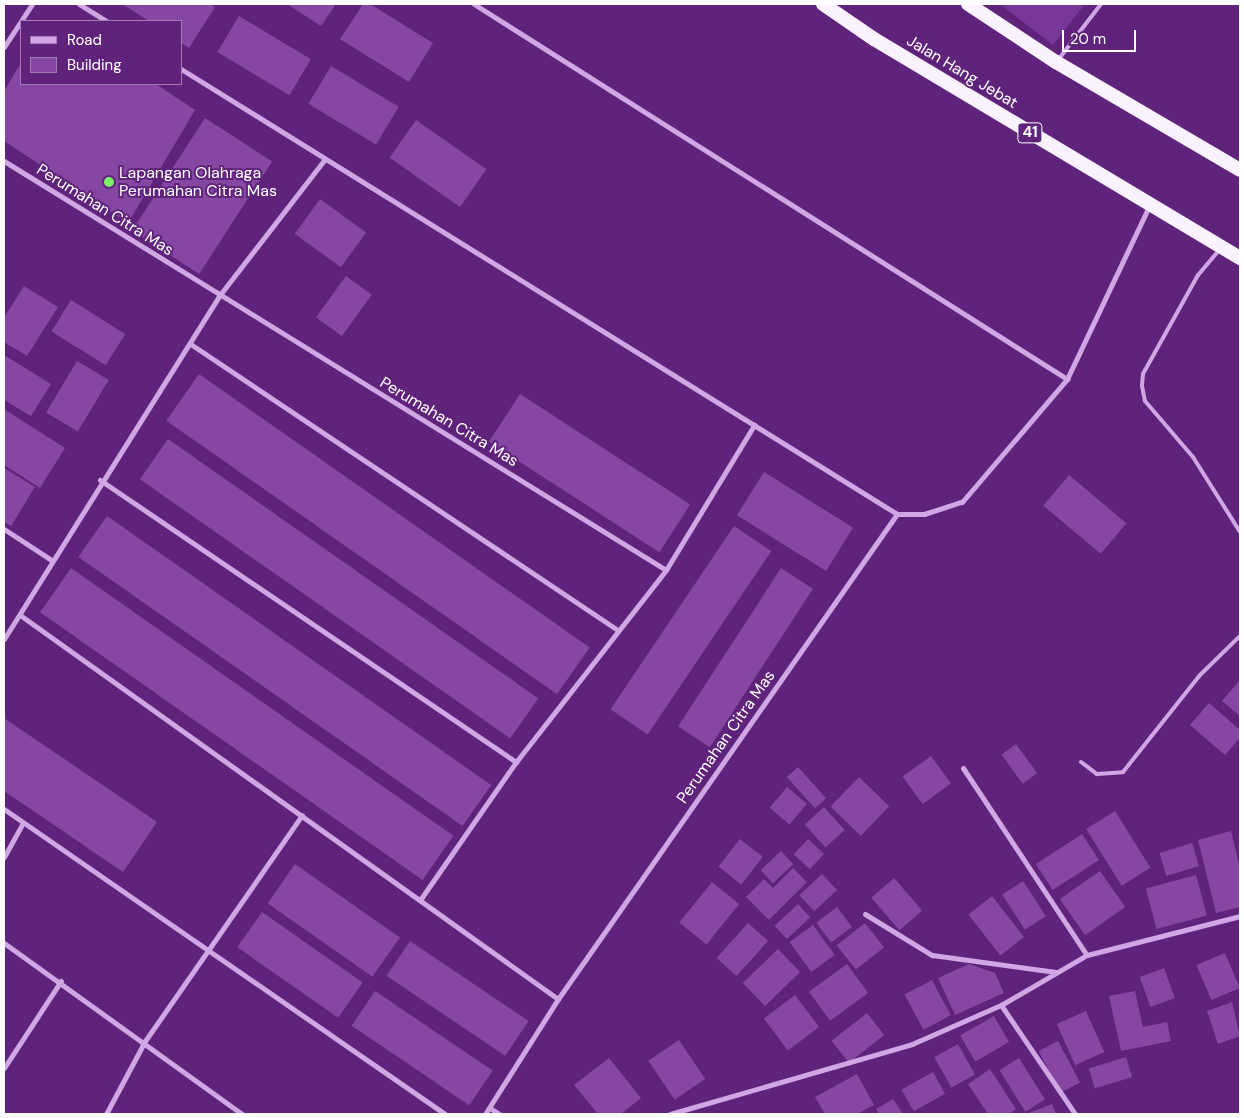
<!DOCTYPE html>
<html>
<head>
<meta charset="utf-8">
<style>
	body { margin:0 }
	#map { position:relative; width:1244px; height:1118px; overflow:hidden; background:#5f237b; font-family:"DM Sans",sans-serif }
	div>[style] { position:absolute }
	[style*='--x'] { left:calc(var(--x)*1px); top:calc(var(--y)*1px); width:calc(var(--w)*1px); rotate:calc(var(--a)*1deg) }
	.green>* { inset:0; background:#783698 }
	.building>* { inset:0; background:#8547a2; transform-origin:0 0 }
	.service>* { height:4px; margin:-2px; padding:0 2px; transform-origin:2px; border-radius:2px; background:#d0a6e5 }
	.minor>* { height:5px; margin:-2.5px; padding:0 2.5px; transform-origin:2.5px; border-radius:2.5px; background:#d0a6e5 }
	.trunk>* { height:14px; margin:-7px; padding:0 7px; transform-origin:7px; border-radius:7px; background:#faf2fe }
	.dots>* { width:14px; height:14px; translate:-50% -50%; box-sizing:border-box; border:2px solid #5f237b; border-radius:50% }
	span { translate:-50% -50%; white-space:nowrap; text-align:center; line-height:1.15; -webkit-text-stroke:4px #5f237b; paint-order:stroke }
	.shield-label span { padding:1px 4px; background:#5f237b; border:1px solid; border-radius:4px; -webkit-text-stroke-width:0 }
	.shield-label { font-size:15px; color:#fff; font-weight:700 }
	.street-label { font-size:16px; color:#fff }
	.poi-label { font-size:16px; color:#fff }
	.left { translate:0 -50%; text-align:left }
	.frame { position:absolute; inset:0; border:5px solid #fff; pointer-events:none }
	.legend { position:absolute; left:20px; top:20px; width:162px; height:65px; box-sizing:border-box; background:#5f237b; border:1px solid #9f7bb0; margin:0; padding:6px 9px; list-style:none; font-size:15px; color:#fff }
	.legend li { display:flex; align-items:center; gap:10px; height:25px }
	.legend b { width:25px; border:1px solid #9f7bb0 }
	.scale { position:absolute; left:1062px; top:30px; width:74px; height:22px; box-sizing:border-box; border:2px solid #fff; border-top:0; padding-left:6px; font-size:15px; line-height:18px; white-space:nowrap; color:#fff; -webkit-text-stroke:4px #5f237b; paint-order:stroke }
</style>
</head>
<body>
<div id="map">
	<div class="green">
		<div style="clip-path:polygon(1000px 4px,1085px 4px,1053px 45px)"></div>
	</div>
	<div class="building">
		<div style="clip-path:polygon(122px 4px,210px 4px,215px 7px,189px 48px,181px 43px,181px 21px,149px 21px)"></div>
		<div style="clip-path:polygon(287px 4px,336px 4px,321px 26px)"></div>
		<div style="clip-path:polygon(363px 4px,370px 4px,433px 43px,409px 82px,340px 39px)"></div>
		<div style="left:239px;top:16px;width:84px;height:42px;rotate:31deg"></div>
		<div style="clip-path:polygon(21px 63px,21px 84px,156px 84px,195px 110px,128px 223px,4px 141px,4px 91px)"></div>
		<div style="left:331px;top:66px;width:79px;height:44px;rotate:31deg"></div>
		<div style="left:205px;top:118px;width:80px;height:134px;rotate:33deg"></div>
		<div style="left:416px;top:120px;width:86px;height:46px;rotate:35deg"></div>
		<div style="left:320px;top:199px;width:57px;height:43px;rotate:36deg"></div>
		<div style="left:346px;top:276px;width:32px;height:51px;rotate:36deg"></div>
		<div style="clip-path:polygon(24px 286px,58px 307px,27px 356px,4px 342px,4px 318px)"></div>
		<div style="left:71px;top:300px;width:64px;height:37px;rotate:32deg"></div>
		<div style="clip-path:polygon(4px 355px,51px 384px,31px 416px,4px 400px)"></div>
		<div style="left:77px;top:361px;width:37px;height:60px;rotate:31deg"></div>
		<div style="left:199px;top:374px;width:477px;height:57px;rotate:35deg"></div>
		<div style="left:520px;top:394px;width:203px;height:57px;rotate:33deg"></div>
		<div style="clip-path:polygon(4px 409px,65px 448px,40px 488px,4px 465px)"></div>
		<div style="left:168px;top:439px;width:452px;height:49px;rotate:35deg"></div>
		<div style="clip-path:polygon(4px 468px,35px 487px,11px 526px,4px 522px)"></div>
		<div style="left:764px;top:472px;width:105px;height:51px;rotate:32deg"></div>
		<div style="left:1069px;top:475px;width:75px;height:40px;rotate:40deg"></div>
		<div style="left:107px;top:516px;width:469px;height:50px;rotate:35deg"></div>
		<div style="left:734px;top:526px;width:45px;height:221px;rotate:34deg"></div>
		<div style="left:71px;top:568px;width:467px;height:54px;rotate:35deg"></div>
		<div style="left:781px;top:568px;width:38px;height:189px;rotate:33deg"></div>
		<div style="clip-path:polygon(1240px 680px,1240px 716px,1222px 701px)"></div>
		<div style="clip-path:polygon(1209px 703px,1240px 730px,1240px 738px,1225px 755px,1190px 725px)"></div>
		<div style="clip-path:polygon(4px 718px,157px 822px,123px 872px,4px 791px)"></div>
		<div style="left:1016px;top:744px;width:36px;height:18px;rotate:54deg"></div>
		<div style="left:931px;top:756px;width:34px;height:35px;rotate:54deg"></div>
		<div style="left:798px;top:767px;width:42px;height:15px;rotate:48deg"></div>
		<div style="left:859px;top:777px;width:42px;height:41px;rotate:44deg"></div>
		<div style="left:787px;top:787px;width:26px;height:27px;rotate:40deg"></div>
		<div style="left:824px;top:807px;width:31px;height:26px;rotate:48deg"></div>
		<div style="left:1115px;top:811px;width:67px;height:34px;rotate:58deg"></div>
		<div style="clip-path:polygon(1231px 831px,1240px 868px,1240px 907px,1216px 913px,1198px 840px)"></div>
		<div style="left:1082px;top:834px;width:31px;height:55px;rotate:57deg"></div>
		<div style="left:740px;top:839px;width:29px;height:35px;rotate:38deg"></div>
		<div style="left:808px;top:839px;width:22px;height:21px;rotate:43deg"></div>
		<div style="left:1192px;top:843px;width:24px;height:34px;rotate:73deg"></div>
		<div style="left:781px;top:851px;width:18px;height:28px;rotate:47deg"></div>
		<div style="left:295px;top:864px;width:128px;height:48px;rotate:35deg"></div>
		<div style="clip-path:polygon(793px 868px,807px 882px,769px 920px,746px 897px,764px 879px,773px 888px)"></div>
		<div style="left:1100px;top:871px;width:44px;height:49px;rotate:55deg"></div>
		<div style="left:822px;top:874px;width:22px;height:31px;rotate:47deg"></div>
		<div style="left:1196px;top:875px;width:42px;height:52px;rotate:75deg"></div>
		<div style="left:894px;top:878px;width:43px;height:30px;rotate:49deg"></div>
		<div style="left:1023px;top:881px;width:42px;height:25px;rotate:57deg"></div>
		<div style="left:712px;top:882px;width:35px;height:52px;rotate:39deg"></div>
		<div style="left:992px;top:896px;width:52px;height:30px;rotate:52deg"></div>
		<div style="left:798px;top:904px;width:18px;height:32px;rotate:47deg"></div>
		<div style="left:837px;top:907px;width:25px;height:26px;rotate:53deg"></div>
		<div style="left:262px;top:912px;width:123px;height:43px;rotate:35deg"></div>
		<div style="left:748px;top:923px;width:27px;height:47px;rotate:42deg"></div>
		<div style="left:865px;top:923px;width:31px;height:36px;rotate:52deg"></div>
		<div style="left:813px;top:925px;width:37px;height:29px;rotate:54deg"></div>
		<div style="left:410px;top:941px;width:143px;height:42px;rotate:34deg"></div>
		<div style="left:778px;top:949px;width:32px;height:49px;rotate:46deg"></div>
		<div style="left:1225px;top:953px;width:38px;height:31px;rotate:67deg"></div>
		<div style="left:847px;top:964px;width:36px;height:47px;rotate:54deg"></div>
		<div style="clip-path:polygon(969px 964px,995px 973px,1004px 993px,955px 1015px,938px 978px)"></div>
		<div style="left:1164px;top:968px;width:32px;height:26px;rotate:70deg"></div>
		<div style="left:932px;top:980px;width:40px;height:31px;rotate:62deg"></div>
		<div style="left:375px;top:991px;width:142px;height:42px;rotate:34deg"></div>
		<div style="clip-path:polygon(1135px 991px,1143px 1027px,1167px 1022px,1171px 1041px,1121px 1051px,1109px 996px)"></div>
		<div style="left:795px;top:995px;width:40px;height:39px;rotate:53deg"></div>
		<div style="clip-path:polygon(1232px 1002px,1240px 1036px,1218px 1044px,1207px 1011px)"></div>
		<div style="left:1086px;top:1011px;width:45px;height:32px;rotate:66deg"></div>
		<div style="left:867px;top:1013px;width:28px;height:45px;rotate:52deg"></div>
		<div style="left:994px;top:1016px;width:30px;height:39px;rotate:60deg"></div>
		<div style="left:679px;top:1040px;width:47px;height:37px;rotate:56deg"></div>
		<div style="left:1058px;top:1041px;width:47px;height:22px;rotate:62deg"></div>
		<div style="left:958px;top:1044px;width:35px;height:27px;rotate:61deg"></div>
		<div style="left:1126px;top:1057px;width:21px;height:39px;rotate:73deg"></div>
		<div style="clip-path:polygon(609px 1058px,641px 1098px,621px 1114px,598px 1114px,574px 1085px)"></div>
		<div style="left:1019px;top:1058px;width:49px;height:23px;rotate:58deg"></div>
		<div style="clip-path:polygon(990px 1069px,1016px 1109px,1009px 1114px,988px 1114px,968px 1084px)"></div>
		<div style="left:933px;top:1072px;width:25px;height:36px;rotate:61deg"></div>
		<div style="clip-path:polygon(857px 1074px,874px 1105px,857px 1114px,825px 1114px,815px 1097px)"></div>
		<div style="clip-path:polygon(893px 1099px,903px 1114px,879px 1114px,876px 1109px)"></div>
		<div style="clip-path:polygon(1052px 1104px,1056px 1114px,1026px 1114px)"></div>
	</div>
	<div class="service">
		<div style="--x:1058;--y:60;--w:71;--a:-52.5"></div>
		<div style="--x:1220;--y:249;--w:34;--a:130"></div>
		<div style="--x:1198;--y:275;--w:113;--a:119.1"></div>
		<div style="--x:1143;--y:374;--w:12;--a:95"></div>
		<div style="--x:1142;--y:386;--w:15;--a:79"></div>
		<div style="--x:1145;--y:401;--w:74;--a:49.4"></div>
		<div style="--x:1193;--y:457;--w:89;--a:57.9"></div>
		<div style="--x:1081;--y:762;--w:20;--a:37"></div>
		<div style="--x:1097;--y:774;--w:26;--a:-4"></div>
		<div style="--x:1123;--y:772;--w:122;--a:-51.6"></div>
		<div style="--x:1199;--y:676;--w:57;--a:-44.3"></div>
	</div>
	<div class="minor">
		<div style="--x:79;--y:4;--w:32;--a:32"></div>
		<div style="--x:474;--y:4;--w:702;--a:32.31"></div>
		<div style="--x:4;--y:47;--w:51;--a:-56.9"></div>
		<div style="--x:181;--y:69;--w:843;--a:31.86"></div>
		<div style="--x:4;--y:161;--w:778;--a:31.71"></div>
		<div style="--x:192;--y:345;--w:510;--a:33.81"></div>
		<div style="--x:100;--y:480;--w:503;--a:34.13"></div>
		<div style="--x:897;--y:514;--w:27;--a:0"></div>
		<div style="--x:924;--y:514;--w:40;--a:-18"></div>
		<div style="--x:962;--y:502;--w:162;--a:-49.5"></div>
		<div style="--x:1067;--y:379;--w:191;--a:-64.6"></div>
		<div style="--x:4;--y:529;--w:55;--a:33.1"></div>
		<div style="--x:20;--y:615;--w:661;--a:35.52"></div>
		<div style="--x:4;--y:639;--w:405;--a:-57.9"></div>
		<div style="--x:219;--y:296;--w:172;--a:-52.3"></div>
		<div style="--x:963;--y:768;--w:224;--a:56.5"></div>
		<div style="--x:4;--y:809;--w:536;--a:34.67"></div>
		<div style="--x:4;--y:857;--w:39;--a:-61"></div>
		<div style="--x:420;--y:900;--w:168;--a:-55.2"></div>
		<div style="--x:516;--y:762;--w:244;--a:-52"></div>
		<div style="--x:666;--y:570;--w:170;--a:-58.7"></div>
		<div style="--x:865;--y:914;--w:79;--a:31.5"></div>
		<div style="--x:932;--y:955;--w:125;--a:7.8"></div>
		<div style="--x:4;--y:943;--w:293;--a:35.7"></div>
		<div style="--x:1001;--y:1005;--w:132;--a:55.8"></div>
		<div style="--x:4;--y:1068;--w:104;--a:-56.8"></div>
		<div style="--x:490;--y:1108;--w:11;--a:34"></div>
		<div style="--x:106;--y:1114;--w:83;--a:-61.9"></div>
		<div style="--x:145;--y:1041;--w:275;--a:-55.2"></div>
		<div style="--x:485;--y:1114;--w:136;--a:-57.6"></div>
		<div style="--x:558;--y:999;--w:592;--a:-55.05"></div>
		<div style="--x:670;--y:1114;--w:252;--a:-16.1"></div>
		<div style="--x:912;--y:1044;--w:97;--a:-23.7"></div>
		<div style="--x:1001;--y:1005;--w:99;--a:-30.2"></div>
		<div style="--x:1087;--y:955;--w:158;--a:-14.3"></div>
	</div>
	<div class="trunk">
		<div style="--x:823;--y:4;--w:62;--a:34.5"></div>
		<div style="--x:874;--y:39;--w:427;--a:30.9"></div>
		<div style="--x:968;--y:4;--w:105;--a:33.4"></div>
		<div style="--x:1056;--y:62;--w:213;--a:30.4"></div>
	</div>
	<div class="dots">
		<div style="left:109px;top:182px;background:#80f069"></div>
	</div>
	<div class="shield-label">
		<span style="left:1030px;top:133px">41</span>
	</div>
	<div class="street-label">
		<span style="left:962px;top:72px;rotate:31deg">Jalan Hang Jebat</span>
		<span style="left:105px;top:210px;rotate:32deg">Perumahan Citra Mas</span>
		<span style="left:449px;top:422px;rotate:31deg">Perumahan Citra Mas</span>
		<span style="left:726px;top:737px;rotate:-55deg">Perumahan Citra Mas</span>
	</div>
	<div class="poi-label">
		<span class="left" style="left:119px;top:182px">Lapangan Olahraga<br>Perumahan Citra Mas</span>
	</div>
	<div class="frame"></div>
	<ul class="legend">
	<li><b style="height:6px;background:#d0a6e5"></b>Road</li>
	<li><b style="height:14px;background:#8547a2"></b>Building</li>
	</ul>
	<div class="scale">20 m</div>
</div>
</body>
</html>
